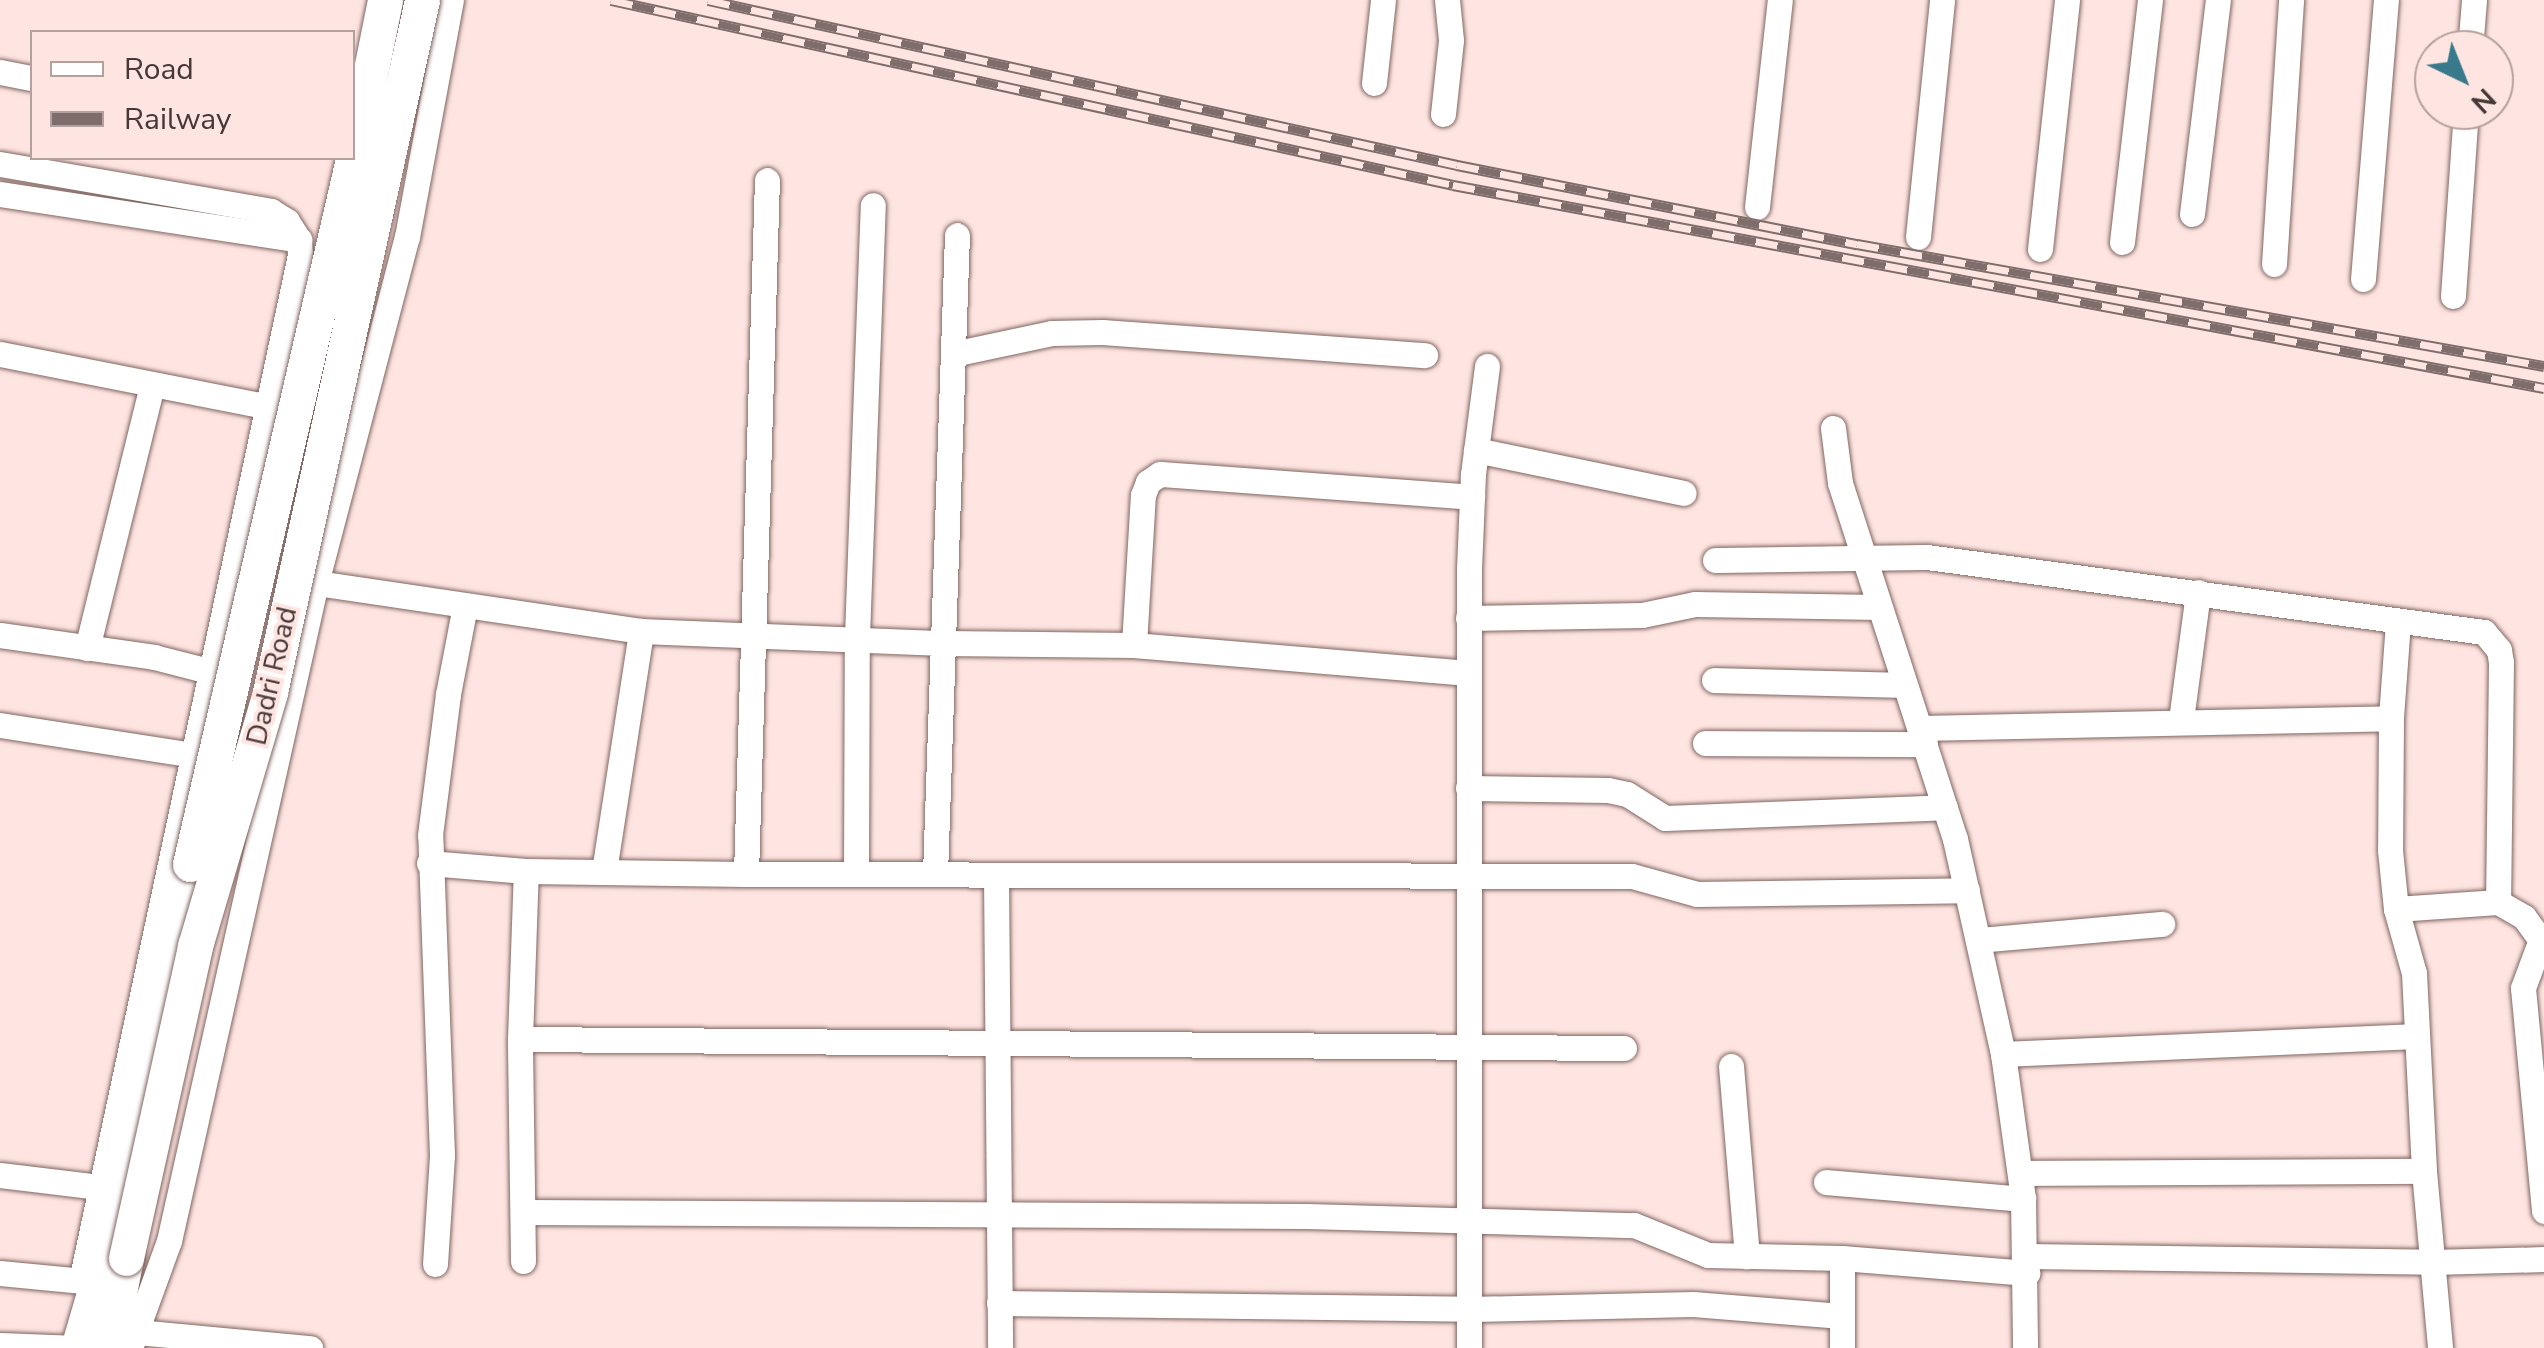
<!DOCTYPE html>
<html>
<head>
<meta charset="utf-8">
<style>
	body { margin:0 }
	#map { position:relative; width:2544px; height:1348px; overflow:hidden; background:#fee5e1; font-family:"Nunito Sans",sans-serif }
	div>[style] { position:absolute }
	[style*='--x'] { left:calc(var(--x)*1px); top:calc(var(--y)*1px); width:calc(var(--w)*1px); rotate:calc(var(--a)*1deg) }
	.roads { filter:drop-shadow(0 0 2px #806561) drop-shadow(0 0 2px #806561) }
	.street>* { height:25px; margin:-12.5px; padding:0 12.5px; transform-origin:12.5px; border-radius:12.5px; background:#fff }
	.secondary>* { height:35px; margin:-17.5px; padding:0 17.5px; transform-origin:17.5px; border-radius:17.5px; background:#fff }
	.rail>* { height:11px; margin-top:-5.5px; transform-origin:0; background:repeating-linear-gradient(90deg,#fee5e1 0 22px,#7e6d6b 0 44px); box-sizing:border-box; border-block:2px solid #7e6d6b }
	.bridges { filter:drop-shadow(0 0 2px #806561) drop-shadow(0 0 2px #806561) }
	.secondary-bridge>* { height:35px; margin:-17.5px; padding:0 17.5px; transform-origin:17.5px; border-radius:17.5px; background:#fff }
	span { translate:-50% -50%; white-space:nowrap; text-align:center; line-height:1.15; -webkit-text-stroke:8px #fee5e1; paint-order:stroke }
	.street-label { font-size:28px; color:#453837 }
	.legend { position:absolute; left:30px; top:30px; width:325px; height:130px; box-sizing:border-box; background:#fee5e1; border:2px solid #b4a09d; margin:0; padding:12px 18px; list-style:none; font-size:30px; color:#453837 }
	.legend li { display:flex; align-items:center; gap:20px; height:50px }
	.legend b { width:50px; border:2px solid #b4a09d }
	.north { position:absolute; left:2414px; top:30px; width:100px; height:100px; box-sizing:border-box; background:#fee5e1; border:2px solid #b4a09d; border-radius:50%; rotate:137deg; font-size:28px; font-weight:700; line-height:40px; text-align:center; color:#453837 }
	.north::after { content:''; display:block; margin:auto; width:35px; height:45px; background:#387a8c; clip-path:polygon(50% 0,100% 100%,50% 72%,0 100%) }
</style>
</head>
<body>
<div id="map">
	<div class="roads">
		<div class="street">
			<div style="--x:2470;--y:50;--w:50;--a:-85.4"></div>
			<div style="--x:0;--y:72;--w:33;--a:11"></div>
			<div style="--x:1374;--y:83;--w:83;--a:-83.8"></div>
			<div style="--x:1443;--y:114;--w:74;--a:-83.8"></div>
			<div style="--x:1451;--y:40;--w:40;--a:-95.7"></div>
			<div style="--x:0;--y:164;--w:275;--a:9.8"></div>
			<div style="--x:271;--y:211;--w:19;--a:32"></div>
			<div style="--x:287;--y:221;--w:22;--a:58"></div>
			<div style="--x:299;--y:240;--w:15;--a:86"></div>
			<div style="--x:300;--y:255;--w:1049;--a:102.05"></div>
			<div style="--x:0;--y:194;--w:303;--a:8.7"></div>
			<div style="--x:1757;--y:207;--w:208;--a:-83.7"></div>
			<div style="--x:2192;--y:214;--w:216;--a:-83.1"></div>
			<div style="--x:1918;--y:237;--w:238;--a:-84.2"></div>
			<div style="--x:2122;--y:242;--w:244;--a:-83.4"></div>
			<div style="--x:2040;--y:249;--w:250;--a:-83.8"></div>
			<div style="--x:2274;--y:264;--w:265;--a:-86.3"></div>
			<div style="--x:2363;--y:279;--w:280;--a:-85.3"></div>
			<div style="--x:2453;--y:296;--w:186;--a:-86"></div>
			<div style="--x:0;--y:354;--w:274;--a:11.1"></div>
			<div style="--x:953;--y:354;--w:101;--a:-12"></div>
			<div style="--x:1052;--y:333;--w:50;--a:-1.1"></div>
			<div style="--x:1102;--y:332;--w:324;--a:4.1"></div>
			<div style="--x:1833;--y:428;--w:55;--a:82.7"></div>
			<div style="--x:1840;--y:483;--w:374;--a:72.1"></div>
			<div style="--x:1955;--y:839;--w:220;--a:77.4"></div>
			<div style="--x:2003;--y:1054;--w:146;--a:82.1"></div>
			<div style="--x:2023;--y:1199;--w:149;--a:89.2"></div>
			<div style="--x:1476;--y:450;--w:212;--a:11.7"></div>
			<div style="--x:1715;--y:560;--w:212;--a:-0.8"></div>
			<div style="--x:1927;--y:557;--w:562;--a:7.67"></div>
			<div style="--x:2484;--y:632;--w:23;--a:50"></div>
			<div style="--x:2499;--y:650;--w:12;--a:81"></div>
			<div style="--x:2501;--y:662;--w:240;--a:90.7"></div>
			<div style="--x:303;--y:581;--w:342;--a:8.4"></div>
			<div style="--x:641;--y:631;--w:302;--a:2.3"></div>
			<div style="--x:943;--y:643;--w:191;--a:0.6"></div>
			<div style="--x:1134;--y:645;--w:335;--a:4.8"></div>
			<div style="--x:1468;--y:618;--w:174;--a:-1"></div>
			<div style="--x:1642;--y:615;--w:54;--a:-11.7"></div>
			<div style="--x:1695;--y:604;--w:184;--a:0.9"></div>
			<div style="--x:2398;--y:622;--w:96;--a:94.2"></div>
			<div style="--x:2391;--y:718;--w:132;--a:90.4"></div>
			<div style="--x:2390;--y:850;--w:59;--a:84.2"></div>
			<div style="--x:2396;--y:909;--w:66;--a:74.3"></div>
			<div style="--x:2414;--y:973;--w:198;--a:87.1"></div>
			<div style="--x:2424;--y:1171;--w:178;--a:84.8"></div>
			<div style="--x:0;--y:635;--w:156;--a:8.1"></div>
			<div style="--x:154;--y:657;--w:61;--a:14.3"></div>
			<div style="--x:1134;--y:645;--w:150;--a:-86.6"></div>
			<div style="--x:1143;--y:495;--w:14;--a:-69"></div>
			<div style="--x:1148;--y:482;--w:14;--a:-34"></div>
			<div style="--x:1160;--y:474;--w:313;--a:4.2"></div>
			<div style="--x:87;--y:648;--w:271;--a:-76.1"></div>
			<div style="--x:1714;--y:680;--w:189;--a:1.5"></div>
			<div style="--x:2181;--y:720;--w:129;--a:-82.4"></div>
			<div style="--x:0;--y:725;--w:196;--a:8.8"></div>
			<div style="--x:1921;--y:728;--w:470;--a:-1.2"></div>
			<div style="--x:1705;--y:743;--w:220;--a:0.3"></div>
			<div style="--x:1468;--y:788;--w:140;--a:0.8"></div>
			<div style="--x:1608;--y:790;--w:19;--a:12"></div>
			<div style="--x:1627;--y:794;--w:45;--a:32.3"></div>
			<div style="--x:1665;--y:818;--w:280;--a:-2.2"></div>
			<div style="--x:429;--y:863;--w:97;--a:4.7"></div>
			<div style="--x:526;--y:871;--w:220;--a:0.8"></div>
			<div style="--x:746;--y:874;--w:886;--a:0.13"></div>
			<div style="--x:1632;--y:876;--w:67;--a:15.5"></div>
			<div style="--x:1697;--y:894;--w:270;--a:-0.8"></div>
			<div style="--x:604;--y:871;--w:243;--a:-81.2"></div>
			<div style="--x:746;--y:874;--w:694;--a:-88.27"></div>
			<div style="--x:856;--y:874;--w:238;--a:-89.8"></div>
			<div style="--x:857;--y:636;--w:431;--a:-87.9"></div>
			<div style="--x:935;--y:874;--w:639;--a:-88.03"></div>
			<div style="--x:996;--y:875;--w:473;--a:89.5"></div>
			<div style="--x:2396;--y:909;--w:102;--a:-3.9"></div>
			<div style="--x:2498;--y:902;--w:30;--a:30"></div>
			<div style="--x:2524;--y:917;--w:34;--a:54"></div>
			<div style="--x:1978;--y:940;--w:185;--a:-5"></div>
			<div style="--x:2540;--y:942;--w:49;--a:110.3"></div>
			<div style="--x:2523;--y:988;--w:224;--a:84.6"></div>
			<div style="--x:520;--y:1039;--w:1104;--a:0.47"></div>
			<div style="--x:2003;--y:1054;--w:413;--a:-2.5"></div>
			<div style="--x:1731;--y:1066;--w:191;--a:85.2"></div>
			<div style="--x:2021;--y:1173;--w:403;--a:-0.3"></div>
			<div style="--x:0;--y:1175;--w:100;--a:6.9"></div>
			<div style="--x:1826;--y:1182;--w:198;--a:4.9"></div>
			<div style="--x:523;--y:1212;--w:784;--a:0.29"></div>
			<div style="--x:1307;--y:1216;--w:327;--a:1.6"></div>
			<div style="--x:1634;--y:1225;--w:80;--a:22.1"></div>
			<div style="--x:1708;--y:1255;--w:134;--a:1.3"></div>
			<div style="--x:1842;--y:1258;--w:186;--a:4.6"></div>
			<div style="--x:2026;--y:1256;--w:406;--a:0.8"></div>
			<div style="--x:2432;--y:1262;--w:112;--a:-1.5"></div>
			<div style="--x:523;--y:1261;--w:222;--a:-90.8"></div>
			<div style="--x:520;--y:1039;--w:168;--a:-88"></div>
			<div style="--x:435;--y:1264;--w:109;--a:-86.3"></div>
			<div style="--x:442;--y:1155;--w:320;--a:-92.1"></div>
			<div style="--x:430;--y:835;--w:142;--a:-82.7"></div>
			<div style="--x:448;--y:694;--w:90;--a:-79.1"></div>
			<div style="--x:0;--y:1273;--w:94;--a:5.5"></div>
			<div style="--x:999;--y:1303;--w:471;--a:0.7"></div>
			<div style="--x:1470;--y:1309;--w:223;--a:-1.3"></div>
			<div style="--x:1693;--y:1304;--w:149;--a:4.6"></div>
			<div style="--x:137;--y:1332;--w:174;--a:5.3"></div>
			<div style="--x:0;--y:1345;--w:78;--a:2.2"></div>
			<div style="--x:130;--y:1348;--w:114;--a:-70"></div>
			<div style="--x:169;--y:1241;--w:674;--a:-77.41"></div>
			<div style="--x:316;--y:583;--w:358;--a:-75.3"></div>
			<div style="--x:407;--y:237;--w:241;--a:-79.5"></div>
			<div style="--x:1469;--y:1348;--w:779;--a:-90"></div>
			<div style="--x:1469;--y:569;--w:95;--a:-87.6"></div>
			<div style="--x:1473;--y:474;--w:109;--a:-82.6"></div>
			<div style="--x:1842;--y:1348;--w:90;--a:-90"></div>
		</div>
		<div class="secondary">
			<div style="--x:78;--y:1348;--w:103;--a:-73.7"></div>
			<div style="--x:107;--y:1249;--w:394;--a:-77.8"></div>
			<div style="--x:108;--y:1348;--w:92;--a:-78.7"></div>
		</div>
	</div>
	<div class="rail">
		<div style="--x:611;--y:0;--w:862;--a:12.39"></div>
		<div style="--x:1453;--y:185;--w:1110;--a:10.54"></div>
		<div style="--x:708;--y:0;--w:767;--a:12.42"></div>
		<div style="--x:1457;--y:165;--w:408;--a:11.2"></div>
		<div style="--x:1857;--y:244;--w:698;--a:10.07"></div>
	</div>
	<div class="bridges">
		<div class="secondary-bridge">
			<div style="--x:190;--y:864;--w:724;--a:-76.98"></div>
			<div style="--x:353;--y:159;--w:162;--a:-78.6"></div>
			<div style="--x:126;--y:1258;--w:320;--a:-77.5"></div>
			<div style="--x:195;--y:946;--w:265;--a:-73.5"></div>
			<div style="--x:270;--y:692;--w:708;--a:-77.61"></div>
		</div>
	</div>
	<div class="street-label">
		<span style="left:272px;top:676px;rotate:-77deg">Dadri Road</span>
	</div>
	<ul class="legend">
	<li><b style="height:12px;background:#fff"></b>Road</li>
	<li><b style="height:12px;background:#7e6d6b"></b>Railway</li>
	</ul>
	<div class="north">N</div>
</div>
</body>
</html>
